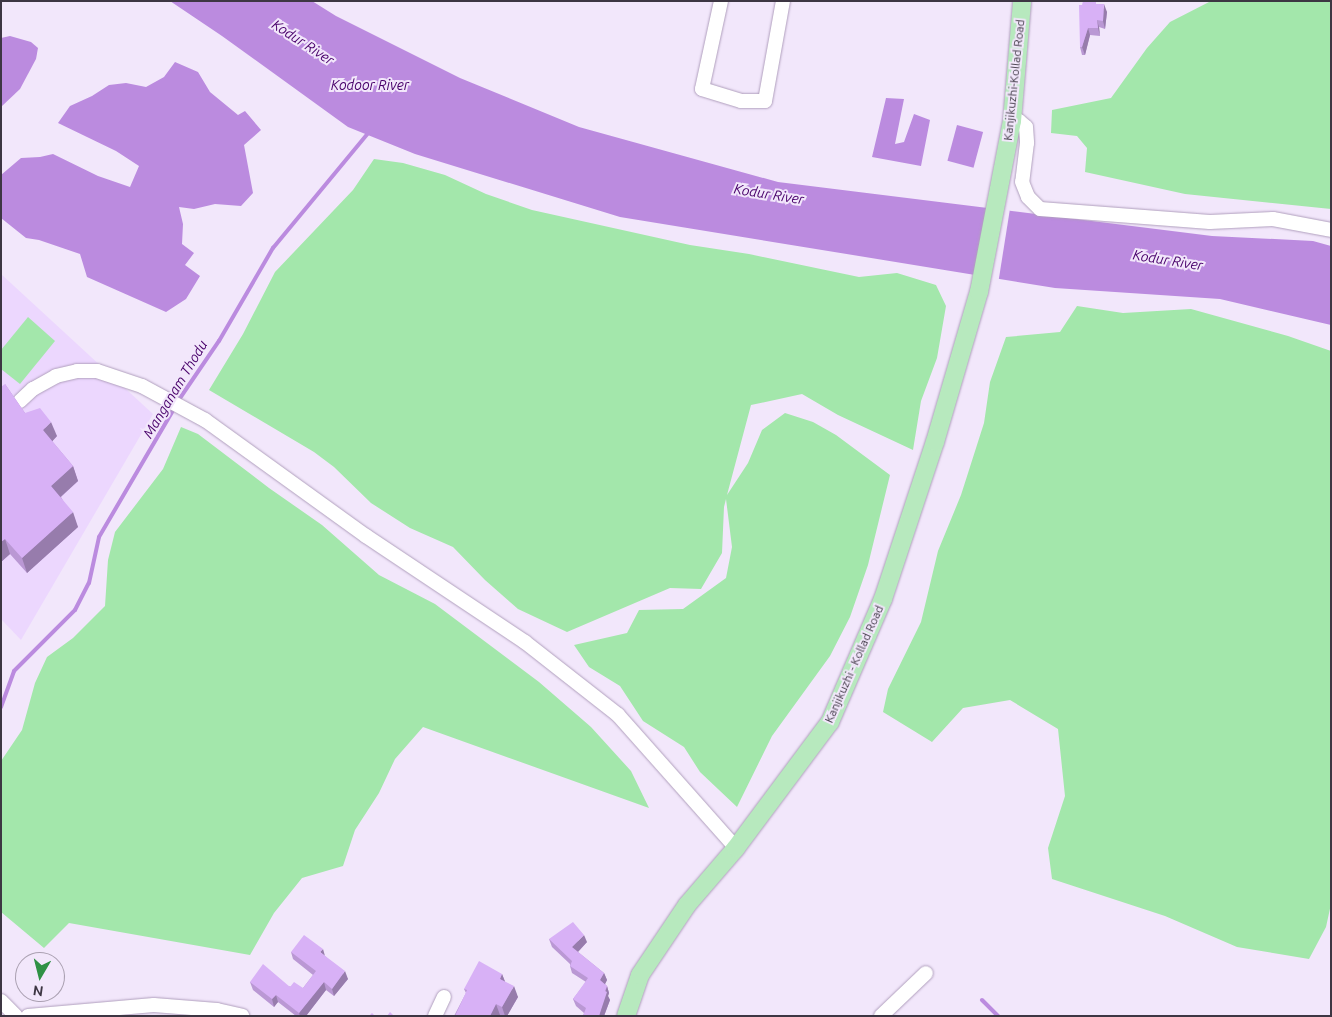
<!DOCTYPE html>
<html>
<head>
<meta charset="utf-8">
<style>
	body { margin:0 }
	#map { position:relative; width:1332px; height:1017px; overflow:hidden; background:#f2e7fb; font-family:Ubuntu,sans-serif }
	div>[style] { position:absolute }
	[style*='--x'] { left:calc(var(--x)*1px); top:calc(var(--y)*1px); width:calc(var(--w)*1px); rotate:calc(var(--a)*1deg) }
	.built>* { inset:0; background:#ecd7fe }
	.green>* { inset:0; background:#a3e7ab }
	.water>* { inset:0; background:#bb8bdf; transform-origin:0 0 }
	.pier>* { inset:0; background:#f2e7fb; transform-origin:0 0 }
	.stream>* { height:4px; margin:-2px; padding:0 2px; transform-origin:2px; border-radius:2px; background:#bb8bdf }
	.roads { filter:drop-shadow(0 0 1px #b09fbd) drop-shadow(0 0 1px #b09fbd) }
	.minor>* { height:14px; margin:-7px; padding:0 7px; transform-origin:7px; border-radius:7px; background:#fff }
	.major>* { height:18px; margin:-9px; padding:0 9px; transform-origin:9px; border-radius:9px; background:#b7e9be }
	.wall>* { inset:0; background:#ba98d4 }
	.shaded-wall>* { inset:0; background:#977cac }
	.building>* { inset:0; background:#d8b1f6 }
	span { translate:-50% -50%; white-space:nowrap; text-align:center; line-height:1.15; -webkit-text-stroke:4px #f2e7fb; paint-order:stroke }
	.street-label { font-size:12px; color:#3d3643 }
	.water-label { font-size:14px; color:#48006a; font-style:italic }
	.frame { position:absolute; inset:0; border:2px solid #3d3643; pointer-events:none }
	.north { position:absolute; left:15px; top:952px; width:50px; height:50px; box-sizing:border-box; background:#f2e7fb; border:1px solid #aaa0b1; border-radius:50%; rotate:188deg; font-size:14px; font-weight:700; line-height:20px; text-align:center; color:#3d3643 }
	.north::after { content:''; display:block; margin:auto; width:18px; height:22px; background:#2f9145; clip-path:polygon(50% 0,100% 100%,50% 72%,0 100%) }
</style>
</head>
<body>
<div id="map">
	<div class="built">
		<div style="clip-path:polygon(1px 274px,153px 414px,21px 640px,1px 619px)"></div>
	</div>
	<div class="green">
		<div style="clip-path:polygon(1211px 1px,1331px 1px,1331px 209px,1185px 194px,1085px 172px,1087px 148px,1077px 136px,1051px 133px,1052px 110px,1111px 98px,1147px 48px,1170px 22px)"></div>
		<div style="clip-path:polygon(374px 159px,403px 163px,445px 175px,486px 194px,532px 210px,690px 245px,749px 254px,859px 277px,897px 273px,936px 285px,946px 306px,937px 358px,921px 401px,913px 450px,838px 415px,802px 394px,751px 405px,727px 495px,748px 463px,762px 430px,785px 413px,813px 422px,836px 435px,890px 475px,868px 565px,850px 617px,830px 656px,772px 736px,737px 807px,700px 772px,684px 747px,643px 721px,620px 686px,589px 667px,574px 645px,627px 633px,639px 610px,683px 609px,726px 578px,732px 547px,726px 499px,724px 507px,722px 553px,701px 589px,670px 588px,567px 632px,518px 609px,485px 580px,453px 547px,410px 528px,371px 503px,334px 467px,314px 452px,209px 390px,243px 334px,275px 272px,353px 190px)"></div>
		<div style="clip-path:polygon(1077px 306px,1123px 313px,1191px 309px,1288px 336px,1331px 351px,1331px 904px,1326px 927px,1309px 959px,1237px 947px,1165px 916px,1052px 879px,1048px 848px,1065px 796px,1058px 729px,1010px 700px,963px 708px,932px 742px,883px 712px,888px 689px,921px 622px,938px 551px,961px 495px,984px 423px,990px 382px,1006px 337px,1060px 332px)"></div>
		<div style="clip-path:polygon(28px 317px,55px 341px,20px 384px,1px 369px,1px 350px)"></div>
		<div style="clip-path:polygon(181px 427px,198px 434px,269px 488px,322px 525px,379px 575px,435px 604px,539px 682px,591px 727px,631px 771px,649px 808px,423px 727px,395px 759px,379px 793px,355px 830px,343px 866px,302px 878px,274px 913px,250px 955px,69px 923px,44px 948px,1px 912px,1px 761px,22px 730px,35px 683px,47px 657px,73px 638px,105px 606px,108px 560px,115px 532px,163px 469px)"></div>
	</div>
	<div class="water">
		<div style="clip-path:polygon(170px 1px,312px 1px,336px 16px,460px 78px,579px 127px,778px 182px,1212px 236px,1313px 241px,1331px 246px,1331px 325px,1220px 299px,1055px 288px,620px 217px,415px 154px,348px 127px,222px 36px)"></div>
		<div style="clip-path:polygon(10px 36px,31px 42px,38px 48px,36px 59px,20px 89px,1px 107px,1px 38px)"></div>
		<div style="clip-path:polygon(175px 62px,198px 72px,210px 92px,238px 115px,245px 111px,261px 130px,244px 145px,253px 193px,241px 206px,215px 204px,194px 209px,179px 207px,183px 224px,182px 244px,194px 253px,185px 265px,200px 276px,186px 299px,166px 312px,87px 277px,80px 254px,39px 240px,26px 238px,1px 218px,1px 175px,21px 158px,40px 157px,53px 154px,98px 176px,130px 187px,139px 166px,116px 151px,58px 123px,70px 106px,92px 96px,109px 85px,126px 83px,146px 87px,164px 77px)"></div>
		<div style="clip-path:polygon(886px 98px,904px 99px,895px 144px,904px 142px,914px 114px,930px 120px,921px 166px,872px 157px)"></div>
		<div style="left:957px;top:125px;width:27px;height:37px;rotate:15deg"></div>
	</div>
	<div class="pier">
		<div style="left:990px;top:207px;width:20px;height:72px;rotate:9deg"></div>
	</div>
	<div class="stream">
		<div style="--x:178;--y:401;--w:73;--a:-55.7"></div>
		<div style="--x:219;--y:341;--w:108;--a:-59.9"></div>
		<div style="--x:273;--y:248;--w:151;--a:-50.4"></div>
		<div style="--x:1;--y:707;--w:38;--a:-70"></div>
		<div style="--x:14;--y:671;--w:86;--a:-45"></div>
		<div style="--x:75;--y:610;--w:30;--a:-63"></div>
		<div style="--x:89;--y:583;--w:47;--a:-77.7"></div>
		<div style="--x:99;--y:537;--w:151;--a:-59.7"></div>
		<div style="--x:982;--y:1000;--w:23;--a:45"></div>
	</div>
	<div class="roads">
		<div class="minor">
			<div style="--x:721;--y:1;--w:90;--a:102.2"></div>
			<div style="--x:702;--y:89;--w:41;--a:17.1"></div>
			<div style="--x:741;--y:101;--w:24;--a:0"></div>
			<div style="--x:765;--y:101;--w:102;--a:-79.8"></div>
			<div style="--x:1012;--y:121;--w:7;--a:0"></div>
			<div style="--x:1019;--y:121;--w:9;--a:41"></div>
			<div style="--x:1026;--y:127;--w:16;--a:86"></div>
			<div style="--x:1027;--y:143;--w:39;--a:97"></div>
			<div style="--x:1022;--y:182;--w:16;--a:68"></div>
			<div style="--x:1028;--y:197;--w:17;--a:45"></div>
			<div style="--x:1040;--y:209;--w:170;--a:4.4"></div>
			<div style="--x:1210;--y:222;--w:63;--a:-2.7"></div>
			<div style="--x:1273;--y:219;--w:59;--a:10.7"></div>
			<div style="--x:20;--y:401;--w:18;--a:-43"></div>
			<div style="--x:33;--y:389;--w:26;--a:-29"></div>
			<div style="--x:56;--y:376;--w:22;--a:-13"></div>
			<div style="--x:77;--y:371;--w:20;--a:0"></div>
			<div style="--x:97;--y:371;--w:47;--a:18.4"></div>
			<div style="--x:142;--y:386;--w:72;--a:28.4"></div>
			<div style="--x:205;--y:420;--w:198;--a:35.8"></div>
			<div style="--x:366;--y:536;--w:191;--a:33.7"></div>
			<div style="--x:525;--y:642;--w:118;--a:38.1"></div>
			<div style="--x:618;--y:715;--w:178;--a:48.4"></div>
			<div style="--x:1;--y:1001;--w:21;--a:45"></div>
			<div style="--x:28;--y:1016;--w:126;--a:-5"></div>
			<div style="--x:154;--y:1005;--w:63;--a:4.5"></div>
			<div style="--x:217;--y:1010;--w:26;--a:13"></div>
			<div style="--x:435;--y:1016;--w:21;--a:-65"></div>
			<div style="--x:881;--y:1016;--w:62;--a:-43.7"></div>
		</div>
		<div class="major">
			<div style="--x:626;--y:1016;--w:43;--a:-71.1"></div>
			<div style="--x:640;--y:975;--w:84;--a:-56.1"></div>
			<div style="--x:687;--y:905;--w:75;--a:-49.3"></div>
			<div style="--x:736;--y:848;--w:157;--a:-53.3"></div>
			<div style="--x:830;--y:722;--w:134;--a:-66.7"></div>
			<div style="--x:883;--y:599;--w:165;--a:-71.7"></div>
			<div style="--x:935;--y:442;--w:156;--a:-73.7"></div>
			<div style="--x:979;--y:292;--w:174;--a:-79.1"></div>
			<div style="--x:1012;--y:121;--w:120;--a:-85.2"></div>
		</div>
	</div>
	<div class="wall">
		<div style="clip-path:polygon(1099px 4px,1107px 12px,1105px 29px,1099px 27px,1100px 36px,1090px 35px,1085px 55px,1082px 55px,1080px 47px,1082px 5px)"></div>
		<div style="clip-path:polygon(5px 384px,25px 413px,57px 436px,52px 441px,73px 466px,78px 481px,61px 497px,78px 527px,27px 573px,10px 554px,1px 562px)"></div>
		<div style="clip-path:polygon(549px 939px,587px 942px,578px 952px,604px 973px,607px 980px,605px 984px,607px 986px,609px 993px,608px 996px,610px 1000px,604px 1016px,583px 1016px,584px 1013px,576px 1006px,573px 999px,586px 982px,572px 973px,570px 966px,570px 964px,552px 947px)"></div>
		<div style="clip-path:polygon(291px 952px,325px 956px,348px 979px,334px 996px,326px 990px,306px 1016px,296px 1016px,278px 1002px,274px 1007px,253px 990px,250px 982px,303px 988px,313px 975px,293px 959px)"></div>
		<div style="clip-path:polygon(502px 974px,505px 982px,518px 997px,507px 1016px,501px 1016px,500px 1015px,499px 1016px,454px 1016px,466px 993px,464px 989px)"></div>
	</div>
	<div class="shaded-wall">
		<div style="clip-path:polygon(1104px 4px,1107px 12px,1105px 29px,1103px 21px)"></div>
		<div style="clip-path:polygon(1097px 20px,1099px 27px,1100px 36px,1098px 28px)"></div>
		<div style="clip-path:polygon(1088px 28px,1090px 35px,1085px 55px,1082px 47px)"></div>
		<div style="clip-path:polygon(51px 422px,57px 436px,49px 445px,43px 430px)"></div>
		<div style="clip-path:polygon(73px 466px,78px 481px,57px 500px,51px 486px)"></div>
		<div style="clip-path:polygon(73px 512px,78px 527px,27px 573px,22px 558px)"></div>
		<div style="clip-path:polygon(5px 539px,10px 554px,1px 562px,1px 542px)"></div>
		<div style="clip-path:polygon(584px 935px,587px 942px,575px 955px,572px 947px)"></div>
		<div style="clip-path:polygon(323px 949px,325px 956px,320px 952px)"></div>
		<div style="clip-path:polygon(345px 971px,348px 979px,334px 996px,332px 989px)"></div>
		<div style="clip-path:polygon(604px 973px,607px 980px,603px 988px,600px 980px)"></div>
		<div style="clip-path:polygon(502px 974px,506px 984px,500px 979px)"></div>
		<div style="clip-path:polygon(324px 982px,326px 990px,306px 1016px,300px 1016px,299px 1013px)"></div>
		<div style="clip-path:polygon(514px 986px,518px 997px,507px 1016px,505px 1016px,502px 1007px)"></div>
		<div style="clip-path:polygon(607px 986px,609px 993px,608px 996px,610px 1000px,604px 1016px,599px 1016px)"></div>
		<div style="clip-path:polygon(276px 995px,278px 1002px,274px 1007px,272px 999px)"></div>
		<div style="clip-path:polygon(496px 1004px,500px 1015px,499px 1016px,490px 1016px)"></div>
	</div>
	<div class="building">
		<div style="clip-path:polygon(1083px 1px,1096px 1px,1096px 4px,1104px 4px,1103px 21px,1097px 20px,1098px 28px,1088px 28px,1082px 47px,1080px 47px,1079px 5px,1082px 5px)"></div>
		<div style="clip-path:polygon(5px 384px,25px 413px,40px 408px,51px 422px,43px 430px,73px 466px,51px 486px,73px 512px,22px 558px,5px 539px,1px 542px,1px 387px)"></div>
		<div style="clip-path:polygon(573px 922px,584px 935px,572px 947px,604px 973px,600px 980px,607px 986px,605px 991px,607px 992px,599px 1016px,583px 1016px,586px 1008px,573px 999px,588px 978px,570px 966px,572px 961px,549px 939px)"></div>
		<div style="clip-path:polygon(304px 935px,323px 949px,320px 952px,345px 971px,332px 989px,324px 982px,299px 1013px,276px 995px,272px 999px,250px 982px,263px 964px,290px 987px,294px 982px,303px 988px,316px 971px,291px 952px)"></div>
		<div style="clip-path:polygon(479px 961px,502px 974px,500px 979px,514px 986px,502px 1007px,496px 1004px,490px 1016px,455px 1016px,467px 990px,464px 989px)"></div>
		<div style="clip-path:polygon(390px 1012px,394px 1016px,387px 1016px)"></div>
		<div style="clip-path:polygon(372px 1013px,375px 1016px,369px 1016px)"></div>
	</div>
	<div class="street-label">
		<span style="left:1014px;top:80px;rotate:-84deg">Kanjikuzhi-Kollad Road</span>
		<span style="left:854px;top:664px;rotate:-66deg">Kanjikuzhi - Kollad Road</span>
	</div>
	<div class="water-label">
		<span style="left:303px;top:42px;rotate:33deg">Kodur River</span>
		<span style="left:370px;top:85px">Kodoor River</span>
		<span style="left:769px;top:194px;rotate:9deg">Kodur River</span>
		<span style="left:1168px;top:260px;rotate:9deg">Kodur River</span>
		<span style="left:175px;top:389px;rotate:-59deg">Manganam Thodu</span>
	</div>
	<div class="frame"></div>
	<div class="north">N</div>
</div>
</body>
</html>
